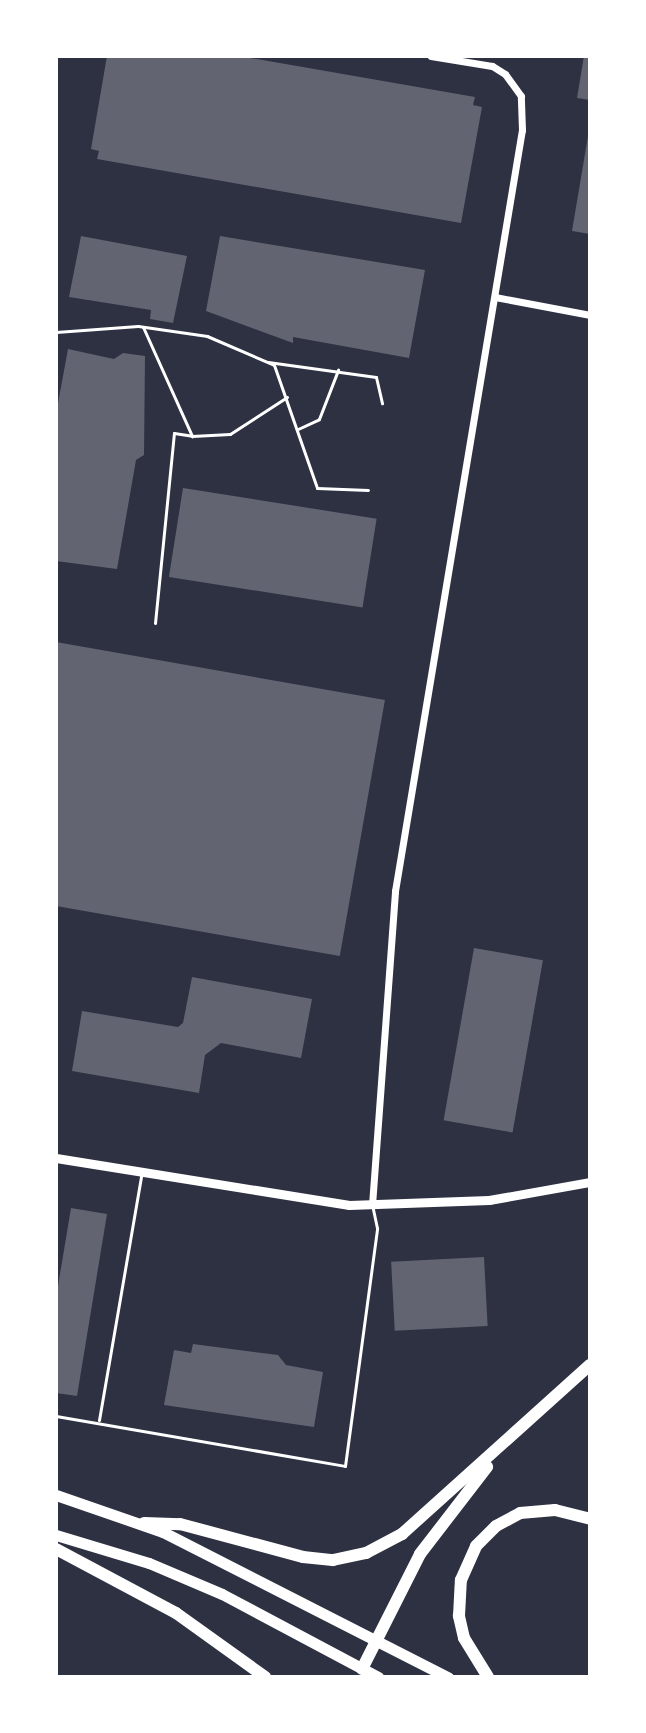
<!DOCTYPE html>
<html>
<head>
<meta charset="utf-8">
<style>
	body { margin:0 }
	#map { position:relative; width:646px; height:1733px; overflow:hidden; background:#2d3142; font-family:Ubuntu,sans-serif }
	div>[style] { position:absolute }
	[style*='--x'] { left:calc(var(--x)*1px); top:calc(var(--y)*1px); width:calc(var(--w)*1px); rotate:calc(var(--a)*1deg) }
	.building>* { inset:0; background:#626471; transform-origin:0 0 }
	.path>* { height:3px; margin:-1.5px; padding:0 1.5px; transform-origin:1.5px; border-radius:1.5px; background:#fff }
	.service>* { height:3px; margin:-1.5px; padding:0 1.5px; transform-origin:1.5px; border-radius:1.5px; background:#fff }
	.minor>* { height:7px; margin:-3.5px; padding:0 3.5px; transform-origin:3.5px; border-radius:3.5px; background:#fff }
	.tertiary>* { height:9px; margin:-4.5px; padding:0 4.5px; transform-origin:4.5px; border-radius:4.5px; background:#fff }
	.primary>* { height:11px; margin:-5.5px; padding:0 5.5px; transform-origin:5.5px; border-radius:5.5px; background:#fff }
	.motorway>* { height:12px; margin:-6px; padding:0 6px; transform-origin:6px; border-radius:6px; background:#fff }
	span { translate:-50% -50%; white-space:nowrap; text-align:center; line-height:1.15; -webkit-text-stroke:7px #fff; paint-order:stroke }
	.frame { position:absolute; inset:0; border:58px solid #fff; pointer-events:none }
</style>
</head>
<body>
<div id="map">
	<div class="building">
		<div style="clip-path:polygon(107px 56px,239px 56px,475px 97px,473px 105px,482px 107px,461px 223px,97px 159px,99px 151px,91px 149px)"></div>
		<div style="clip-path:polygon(584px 56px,590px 56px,590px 100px,577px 98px)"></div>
		<div style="clip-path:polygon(588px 136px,590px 136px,590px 234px,572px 231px)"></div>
		<div style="clip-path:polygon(81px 236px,187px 256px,173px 323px,150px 319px,151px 310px,69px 297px)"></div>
		<div style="clip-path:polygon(220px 236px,425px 270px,409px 358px,293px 337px,293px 343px,206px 311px)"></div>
		<div style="clip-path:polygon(68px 349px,114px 359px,123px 353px,145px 356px,144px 455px,136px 460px,117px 569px,56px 561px,56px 414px)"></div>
		<div style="left:183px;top:488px;width:196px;height:90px;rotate:9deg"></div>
		<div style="left:56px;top:642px;width:334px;height:260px;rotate:10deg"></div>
		<div style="left:474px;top:948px;width:70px;height:175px;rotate:10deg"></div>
		<div style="clip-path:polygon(192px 977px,312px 999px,301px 1058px,221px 1043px,205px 1055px,199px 1093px,72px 1071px,82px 1011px,178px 1027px,183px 1023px)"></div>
		<div style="clip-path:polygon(71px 1208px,107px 1214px,77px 1396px,56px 1393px,56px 1298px)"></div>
		<div style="left:484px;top:1257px;width:69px;height:93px;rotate:87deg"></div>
		<div style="clip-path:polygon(193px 1344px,278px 1355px,286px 1365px,323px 1372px,314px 1427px,164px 1405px,174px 1350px,191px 1353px)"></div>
	</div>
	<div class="path">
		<div style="--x:143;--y:327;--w:120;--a:65.8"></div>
		<div style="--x:192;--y:436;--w:38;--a:-3"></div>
		<div style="--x:230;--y:434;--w:68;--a:-33"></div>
		<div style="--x:56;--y:332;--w:82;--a:-4.2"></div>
		<div style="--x:138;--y:326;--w:70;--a:8.2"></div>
		<div style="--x:207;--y:336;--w:73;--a:23.4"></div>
		<div style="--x:274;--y:365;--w:130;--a:70.7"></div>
		<div style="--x:317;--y:488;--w:51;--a:2.2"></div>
		<div style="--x:268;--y:362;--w:109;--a:7.9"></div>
		<div style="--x:376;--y:377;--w:27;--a:77"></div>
		<div style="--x:298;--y:429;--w:23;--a:-25"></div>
		<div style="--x:319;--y:419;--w:53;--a:-68.8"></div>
		<div style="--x:155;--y:623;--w:191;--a:-84.3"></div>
		<div style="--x:174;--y:433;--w:18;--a:9"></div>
	</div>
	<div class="service">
		<div style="--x:56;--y:1416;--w:293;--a:9.8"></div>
		<div style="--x:345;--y:1466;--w:240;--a:-82.3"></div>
		<div style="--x:377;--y:1228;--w:24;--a:-102"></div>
		<div style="--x:99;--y:1420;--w:248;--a:-80.2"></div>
	</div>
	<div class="minor">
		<div style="--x:495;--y:297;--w:97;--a:10.7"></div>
		<div style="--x:372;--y:1205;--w:315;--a:-85.8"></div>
		<div style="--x:395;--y:891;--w:772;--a:-80.53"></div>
		<div style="--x:522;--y:130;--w:34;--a:-92"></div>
		<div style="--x:521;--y:96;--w:27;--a:-126"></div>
		<div style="--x:505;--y:74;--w:15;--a:-148"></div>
		<div style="--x:492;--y:66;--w:62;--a:-170.7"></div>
	</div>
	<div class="tertiary">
		<div style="--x:56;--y:1158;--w:297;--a:9.1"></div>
		<div style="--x:349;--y:1205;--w:140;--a:-2"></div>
		<div style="--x:489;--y:1200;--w:103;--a:-10.1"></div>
	</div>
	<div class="primary">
		<div style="--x:56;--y:1495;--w:113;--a:19.1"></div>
		<div style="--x:163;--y:1532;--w:320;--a:27"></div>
		<div style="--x:56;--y:1535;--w:97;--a:16.8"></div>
		<div style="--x:149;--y:1563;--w:79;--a:23"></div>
		<div style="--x:222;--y:1594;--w:177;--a:28"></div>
	</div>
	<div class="motorway">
		<div style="--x:144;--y:1523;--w:36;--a:2"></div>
		<div style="--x:180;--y:1524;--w:127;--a:15"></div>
		<div style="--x:303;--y:1557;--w:30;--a:6"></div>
		<div style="--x:333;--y:1560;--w:34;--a:-12"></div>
		<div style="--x:366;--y:1553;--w:41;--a:-27.8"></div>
		<div style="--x:402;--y:1534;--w:253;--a:-42"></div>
		<div style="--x:56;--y:1549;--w:136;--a:28.1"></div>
		<div style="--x:176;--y:1613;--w:110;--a:35.7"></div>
		<div style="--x:362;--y:1669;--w:129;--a:-63.2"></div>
		<div style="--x:420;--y:1554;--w:110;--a:-52.4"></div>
		<div style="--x:488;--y:1677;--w:46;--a:-121.6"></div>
		<div style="--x:464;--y:1638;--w:23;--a:-103"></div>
		<div style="--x:459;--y:1616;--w:36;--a:-87"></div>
		<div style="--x:461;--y:1580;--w:37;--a:-66"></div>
		<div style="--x:476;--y:1546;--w:28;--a:-45"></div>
		<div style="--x:496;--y:1526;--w:27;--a:-28"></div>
		<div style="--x:520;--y:1513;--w:35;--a:-5"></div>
		<div style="--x:555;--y:1510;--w:36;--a:14"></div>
	</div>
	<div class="frame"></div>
</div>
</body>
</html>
